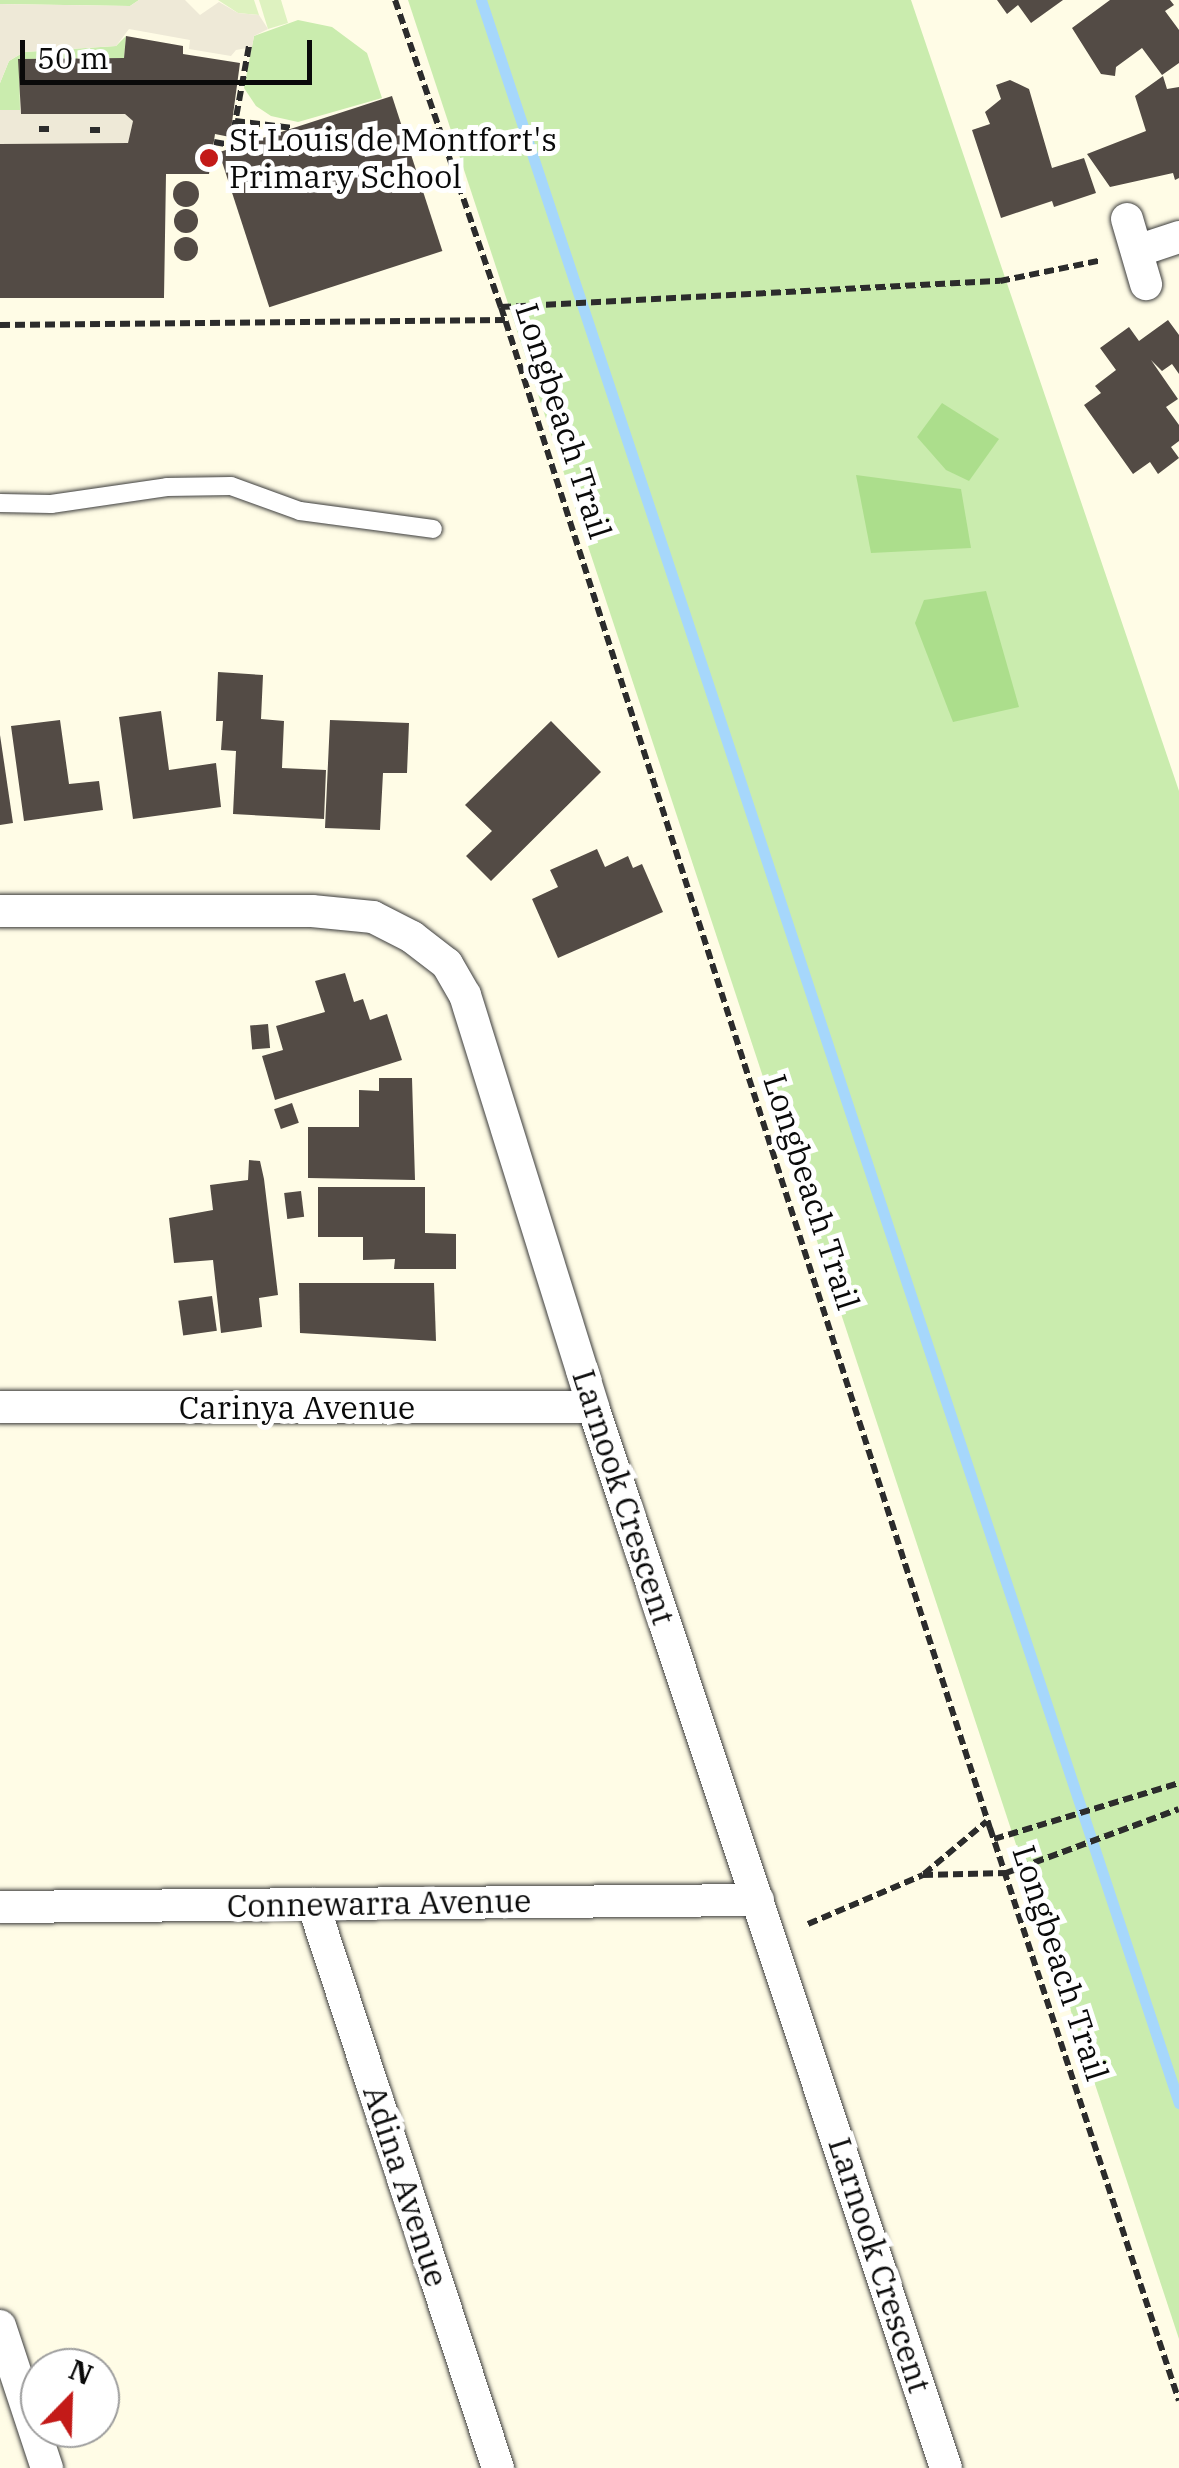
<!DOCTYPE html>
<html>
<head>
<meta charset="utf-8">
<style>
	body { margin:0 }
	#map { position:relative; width:1179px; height:2468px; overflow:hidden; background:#fffce6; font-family:"IBM Plex Serif",serif }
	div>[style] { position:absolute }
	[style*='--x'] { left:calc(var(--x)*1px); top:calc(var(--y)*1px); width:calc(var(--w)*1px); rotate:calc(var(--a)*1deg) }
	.green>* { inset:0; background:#caecae }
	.forest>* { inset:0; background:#acde8c }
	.pitch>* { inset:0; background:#def2c0 }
	.plaza>* { inset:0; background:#eee9d7 }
	.stream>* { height:11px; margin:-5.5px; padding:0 5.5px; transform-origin:5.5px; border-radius:5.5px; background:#a6d7fb }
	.building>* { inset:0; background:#534b45; transform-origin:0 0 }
	.round { border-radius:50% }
	.path>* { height:6px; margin-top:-3px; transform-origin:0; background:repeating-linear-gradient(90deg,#2c2c2c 0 10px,transparent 0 15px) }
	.roads { filter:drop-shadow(0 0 2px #3d3d3d) drop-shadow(0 0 2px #3d3d3d) }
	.service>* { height:18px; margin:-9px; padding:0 9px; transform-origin:9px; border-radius:9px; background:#fff }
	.minor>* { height:32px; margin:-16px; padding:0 16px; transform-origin:16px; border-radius:16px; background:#fff }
	.dots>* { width:28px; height:28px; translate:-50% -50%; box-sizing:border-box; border:5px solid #fff; border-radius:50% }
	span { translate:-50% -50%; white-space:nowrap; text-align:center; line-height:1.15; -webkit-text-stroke:10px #fff; paint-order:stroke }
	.poi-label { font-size:32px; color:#0a0a0a }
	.left { translate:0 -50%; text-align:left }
	.street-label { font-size:32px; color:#0a0a0a }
	.north { position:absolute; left:20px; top:2348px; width:100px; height:100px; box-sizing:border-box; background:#fff; border:2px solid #9d9d9d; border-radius:50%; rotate:23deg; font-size:28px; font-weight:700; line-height:40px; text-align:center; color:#0a0a0a }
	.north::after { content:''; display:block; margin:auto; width:35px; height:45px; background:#c31a18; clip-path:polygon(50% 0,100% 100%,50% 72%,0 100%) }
	.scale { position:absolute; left:20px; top:40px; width:292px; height:45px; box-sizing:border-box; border:5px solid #0a0a0a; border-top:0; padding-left:12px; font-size:30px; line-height:35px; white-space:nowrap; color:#0a0a0a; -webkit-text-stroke:8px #fff; paint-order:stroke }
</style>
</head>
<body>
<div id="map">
	<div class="green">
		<div style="clip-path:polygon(0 0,139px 0,130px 6px,0 4px)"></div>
		<div style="clip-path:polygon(408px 0,911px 0,1179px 791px,1179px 2339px)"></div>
		<div style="clip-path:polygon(298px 20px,332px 27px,367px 53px,382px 98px,298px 122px,271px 116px,256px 106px,244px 88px,254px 36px)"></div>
		<div style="clip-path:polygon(126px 36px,124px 58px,19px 59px,20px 110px,0 110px,0 83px,9px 61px,24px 52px,116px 46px)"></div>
	</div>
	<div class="forest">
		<div style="clip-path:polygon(942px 403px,999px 439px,969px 481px,946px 470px,917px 437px)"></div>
		<div style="clip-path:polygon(856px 475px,961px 489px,971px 548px,871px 553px)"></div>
		<div style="clip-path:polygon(986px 591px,1019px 707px,953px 722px,915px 623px,924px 600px)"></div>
	</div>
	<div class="pitch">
		<div style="clip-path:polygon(218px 0,254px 0,259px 15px,238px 13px)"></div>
		<div style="clip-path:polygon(259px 0,281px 0,288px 23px,268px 29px)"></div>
	</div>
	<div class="plaza">
		<div style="clip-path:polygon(139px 0,185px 0,200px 15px,219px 2px,238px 13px,259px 15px,268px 29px,254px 36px,252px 47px,236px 50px,231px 56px,189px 49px,190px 40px,129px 29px,116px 46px,24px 52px,9px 61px,0 83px,0 4px,130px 6px)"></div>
		<div style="clip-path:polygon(0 110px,20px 110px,21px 114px,125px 114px,133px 121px,128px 143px,0 144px)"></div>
	</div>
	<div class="stream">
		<div style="--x:481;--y:0;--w:2216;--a:71.64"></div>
	</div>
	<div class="building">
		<div style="clip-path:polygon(997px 0,1063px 0,1031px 23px,1018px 5px,1007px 14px)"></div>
		<div style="clip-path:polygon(1110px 0,1170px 0,1174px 5px,1165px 11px,1179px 30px,1179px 63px,1162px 75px,1142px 48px,1116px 67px,1115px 76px,1101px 74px,1072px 28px)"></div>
		<div style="clip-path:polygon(126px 36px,183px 46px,183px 54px,240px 63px,230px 137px,215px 134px,209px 174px,166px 174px,164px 298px,0 298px,0 144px,128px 143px,133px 121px,125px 114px,21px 114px,18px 59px,124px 58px)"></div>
		<div style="clip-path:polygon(1163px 76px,1167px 89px,1179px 87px,1179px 178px,1175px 180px,1173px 173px,1110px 187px,1087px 154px,1146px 131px,1135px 96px)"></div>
		<div style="clip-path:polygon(1010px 80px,1029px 89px,1052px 168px,1084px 158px,1096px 193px,1054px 207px,1052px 201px,1001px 218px,972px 130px,990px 124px,985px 112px,1001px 99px,996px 85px)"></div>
		<div style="left:392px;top:96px;width:163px;height:182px;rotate:72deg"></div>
		<div class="round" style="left:173px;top:181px;width:26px;height:26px"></div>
		<div class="round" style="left:174px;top:209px;width:24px;height:24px"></div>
		<div class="round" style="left:174px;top:237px;width:24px;height:24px"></div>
		<div style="clip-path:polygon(1168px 320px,1179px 335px,1179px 374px,1172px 364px,1162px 371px,1151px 360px,1178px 399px,1166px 407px,1179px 425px,1179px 441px,1171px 447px,1179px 458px,1158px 474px,1150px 462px,1133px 474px,1084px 405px,1101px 393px,1095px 386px,1116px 370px,1100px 348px,1129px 327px,1139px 341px)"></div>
		<div style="clip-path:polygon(218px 672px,263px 675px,261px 719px,284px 721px,282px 768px,326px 770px,324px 819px,233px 814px,236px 751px,221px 750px,223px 721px,216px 721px)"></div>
		<div style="clip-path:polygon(161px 711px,169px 770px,216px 763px,221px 807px,133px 819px,119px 717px)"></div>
		<div style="clip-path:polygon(60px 720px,69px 784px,99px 781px,103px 810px,24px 821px,11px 726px)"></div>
		<div style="clip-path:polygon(330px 720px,409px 723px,407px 773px,383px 773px,380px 830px,325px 828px)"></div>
		<div style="clip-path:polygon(551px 721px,601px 772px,491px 881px,466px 856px,492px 831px,465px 805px)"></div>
		<div style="clip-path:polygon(0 735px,13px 823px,0 825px)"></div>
		<div style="clip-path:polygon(597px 849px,605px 867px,628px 856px,633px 868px,642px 864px,663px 912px,558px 958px,532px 899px,558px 887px,550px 870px)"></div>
		<div style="clip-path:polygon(345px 973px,354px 1002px,363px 999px,370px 1020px,387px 1014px,402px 1060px,275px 1100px,262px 1056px,283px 1050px,276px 1026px,325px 1012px,315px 981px)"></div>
		<div style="left:268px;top:1024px;width:24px;height:18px;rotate:85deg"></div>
		<div style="clip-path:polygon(379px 1078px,412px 1078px,415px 1180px,308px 1178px,308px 1127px,359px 1127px,359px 1090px,379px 1091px)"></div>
		<div style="left:292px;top:1103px;width:21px;height:19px;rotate:71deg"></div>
		<div style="clip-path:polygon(249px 1160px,260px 1161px,264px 1179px,278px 1295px,259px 1298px,262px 1327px,221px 1333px,213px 1260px,174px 1263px,169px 1218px,213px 1210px,210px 1185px,248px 1180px)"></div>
		<div style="clip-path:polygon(318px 1187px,425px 1187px,425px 1233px,456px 1234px,456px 1269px,394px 1269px,395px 1259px,363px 1260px,363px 1237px,318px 1237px)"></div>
		<div style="left:301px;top:1191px;width:26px;height:17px;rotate:83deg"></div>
		<div style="clip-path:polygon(299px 1283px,434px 1283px,436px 1341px,300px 1333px)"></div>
		<div style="left:212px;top:1296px;width:35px;height:34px;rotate:82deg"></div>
	</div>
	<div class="path">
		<div style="--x:395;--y:0;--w:325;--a:71"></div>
		<div style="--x:501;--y:307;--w:1598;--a:72.18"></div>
		<div style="--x:990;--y:1828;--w:603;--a:71.75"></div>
		<div style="--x:235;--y:121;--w:58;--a:6.9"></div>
		<div style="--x:39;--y:129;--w:10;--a:0"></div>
		<div style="--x:90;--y:130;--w:10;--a:0"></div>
		<div style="--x:214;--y:142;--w:17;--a:10"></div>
		<div style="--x:231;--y:145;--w:101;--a:-79.7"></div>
		<div style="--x:501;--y:307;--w:500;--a:-3"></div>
		<div style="--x:1000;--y:281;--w:104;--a:-11.6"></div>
		<div style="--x:0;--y:325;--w:505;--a:-0.57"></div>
		<div style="--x:994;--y:1839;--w:193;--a:-16.8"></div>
		<div style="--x:924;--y:1874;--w:82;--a:-40.1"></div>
		<div style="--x:808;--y:1924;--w:125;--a:-23.1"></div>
		<div style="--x:923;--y:1875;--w:83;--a:-1.4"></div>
		<div style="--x:1006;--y:1873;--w:184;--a:-20.3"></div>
	</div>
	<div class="roads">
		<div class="service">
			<div style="--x:0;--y:503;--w:51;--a:1.1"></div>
			<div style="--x:51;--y:504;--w:117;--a:-8.3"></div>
			<div style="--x:167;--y:487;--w:64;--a:-0.9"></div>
			<div style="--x:231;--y:486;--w:73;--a:19.9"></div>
			<div style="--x:300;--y:511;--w:134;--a:7.7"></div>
		</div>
		<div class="minor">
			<div style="--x:1127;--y:219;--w:68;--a:73.7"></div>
			<div style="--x:1137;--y:251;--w:44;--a:-18.4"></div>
			<div style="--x:0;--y:911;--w:312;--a:0"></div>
			<div style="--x:312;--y:911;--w:61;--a:5.6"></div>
			<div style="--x:373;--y:917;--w:44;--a:27.1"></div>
			<div style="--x:412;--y:937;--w:44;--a:37.6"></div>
			<div style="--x:447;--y:964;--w:36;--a:60"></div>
			<div style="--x:465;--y:995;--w:431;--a:72.7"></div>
			<div style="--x:593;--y:1407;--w:1118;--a:71.6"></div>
			<div style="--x:0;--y:1407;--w:593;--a:0"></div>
			<div style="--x:313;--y:1904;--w:594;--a:71.84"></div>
			<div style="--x:0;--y:1907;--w:758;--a:-0.53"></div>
			<div style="--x:0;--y:2326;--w:150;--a:71.7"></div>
		</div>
	</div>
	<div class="dots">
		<div style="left:209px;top:158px;background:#c31a18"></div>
	</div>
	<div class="poi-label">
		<span class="left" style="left:229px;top:158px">St Louis de Montfort's<br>Primary School</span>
	</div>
	<div class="street-label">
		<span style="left:564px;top:421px;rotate:72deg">Longbeach Trail</span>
		<span style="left:812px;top:1192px;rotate:72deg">Longbeach Trail</span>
		<span style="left:297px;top:1407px">Carinya Avenue</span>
		<span style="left:624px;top:1497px;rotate:72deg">Larnook Crescent</span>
		<span style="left:379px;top:1903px;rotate:-1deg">Connewarra Avenue</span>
		<span style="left:1061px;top:1963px;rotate:72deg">Longbeach Trail</span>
		<span style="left:406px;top:2186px;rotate:72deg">Adina Avenue</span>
		<span style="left:880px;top:2265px;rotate:72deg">Larnook Crescent</span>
	</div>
	<div class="north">N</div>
	<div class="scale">50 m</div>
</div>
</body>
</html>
